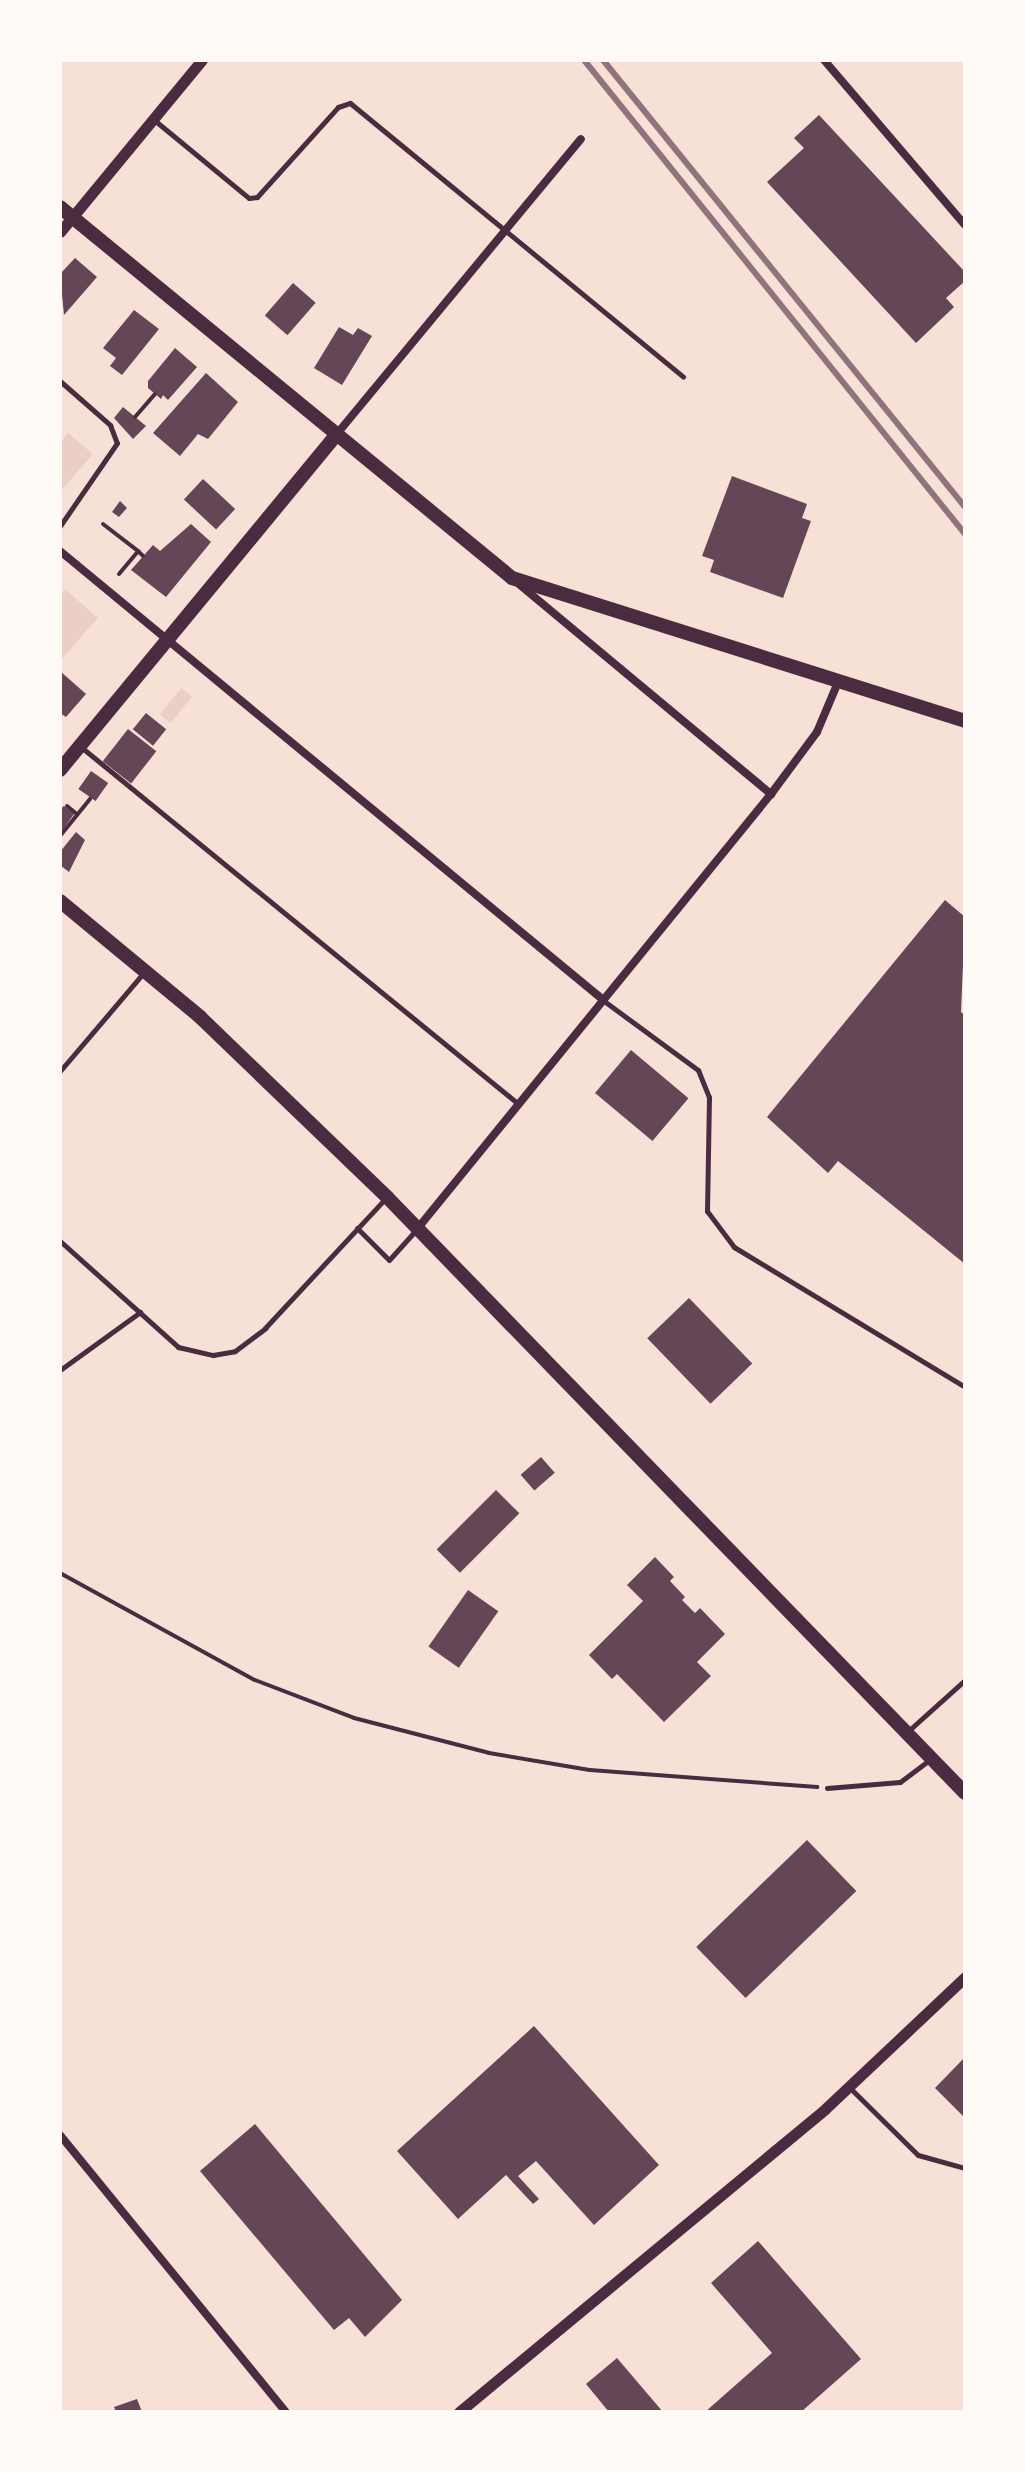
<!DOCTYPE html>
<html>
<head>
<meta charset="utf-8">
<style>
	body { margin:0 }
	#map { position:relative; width:1025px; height:2472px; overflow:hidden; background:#f7e1d7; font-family:"Archivo Narrow",sans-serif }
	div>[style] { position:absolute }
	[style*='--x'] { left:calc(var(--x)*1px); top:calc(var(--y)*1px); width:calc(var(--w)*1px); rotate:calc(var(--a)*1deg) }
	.green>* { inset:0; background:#ebcfc5; transform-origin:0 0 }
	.building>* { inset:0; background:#644757; transform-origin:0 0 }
	.path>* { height:4px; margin:-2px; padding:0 2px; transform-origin:2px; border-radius:2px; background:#4a2c40 }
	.service>* { height:5px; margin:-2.5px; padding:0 2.5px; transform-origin:2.5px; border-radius:2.5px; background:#4a2c40 }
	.minor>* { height:8px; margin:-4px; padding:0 4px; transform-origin:4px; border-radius:4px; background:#4a2c40 }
	.tertiary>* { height:11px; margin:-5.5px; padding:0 5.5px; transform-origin:5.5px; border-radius:5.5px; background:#4a2c40 }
	.primary>* { height:14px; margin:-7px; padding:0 7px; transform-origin:7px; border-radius:7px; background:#4a2c40 }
	.rail>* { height:6px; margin:-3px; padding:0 3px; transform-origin:3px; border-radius:3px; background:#8f747c }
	span { translate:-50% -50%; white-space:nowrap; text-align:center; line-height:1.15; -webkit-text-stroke:6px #fffaf5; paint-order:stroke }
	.frame { position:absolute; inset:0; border:62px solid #fffaf5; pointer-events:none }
</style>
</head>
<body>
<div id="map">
	<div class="green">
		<div style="clip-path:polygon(68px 433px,93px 454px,60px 492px,60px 443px)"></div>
		<div style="clip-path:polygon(65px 589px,98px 618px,60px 661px,60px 595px)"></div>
		<div style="left:181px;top:688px;width:14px;height:34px;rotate:39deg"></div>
	</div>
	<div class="building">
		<div style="clip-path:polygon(819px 115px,965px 272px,965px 281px,946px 298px,954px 307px,916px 343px,767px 182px,804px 148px,794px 138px)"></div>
		<div style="clip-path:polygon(75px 258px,97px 277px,64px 315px,60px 274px)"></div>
		<div style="left:293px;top:283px;width:30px;height:43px;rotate:41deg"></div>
		<div style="clip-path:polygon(134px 310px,159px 329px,122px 375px,110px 366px,116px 358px,103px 348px)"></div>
		<div style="clip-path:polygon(339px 327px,353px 335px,358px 328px,372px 336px,342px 385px,314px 368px)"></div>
		<div style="clip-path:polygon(175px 348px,197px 367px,168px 400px,163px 395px,161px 399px,148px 388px,148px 381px)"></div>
		<div style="clip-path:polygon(206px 373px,238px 402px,208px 439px,198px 434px,180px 456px,153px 433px)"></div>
		<div style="clip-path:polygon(123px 407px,146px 426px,133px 439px,114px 418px)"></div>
		<div style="clip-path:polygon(732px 476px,807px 504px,802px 518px,811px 521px,783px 598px,710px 572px,714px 560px,702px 556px)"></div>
		<div style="left:203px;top:479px;width:44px;height:28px;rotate:43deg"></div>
		<div style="clip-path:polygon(120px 501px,127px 508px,119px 517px,112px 512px)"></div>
		<div style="clip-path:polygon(191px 524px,211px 542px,166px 597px,131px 570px,153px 545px,160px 551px)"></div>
		<div style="clip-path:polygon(60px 671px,86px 694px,66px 717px,60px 713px)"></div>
		<div style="left:146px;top:713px;width:26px;height:21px;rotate:39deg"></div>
		<div style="left:128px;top:729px;width:36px;height:41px;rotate:38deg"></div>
		<div style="left:91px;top:771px;width:21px;height:22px;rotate:35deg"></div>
		<div style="clip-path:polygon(64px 806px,74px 814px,60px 834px,60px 809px)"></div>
		<div style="clip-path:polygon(76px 832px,85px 840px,69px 872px,60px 865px,60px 852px)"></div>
		<div style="clip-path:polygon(945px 900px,965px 917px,961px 1012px,965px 1015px,965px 1264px,838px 1161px,828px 1173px,767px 1117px)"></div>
		<div style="left:631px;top:1050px;width:75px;height:56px;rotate:40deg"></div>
		<div style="left:689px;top:1298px;width:91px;height:58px;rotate:46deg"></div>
		<div style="left:541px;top:1457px;width:21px;height:27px;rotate:49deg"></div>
		<div style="left:496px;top:1490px;width:33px;height:84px;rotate:45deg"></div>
		<div style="clip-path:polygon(655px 1557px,674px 1577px,670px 1581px,685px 1597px,682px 1600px,695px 1613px,700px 1608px,725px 1634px,697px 1662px,711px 1676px,664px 1722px,617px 1674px,612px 1679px,589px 1655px,643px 1601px,627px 1585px)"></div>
		<div style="left:468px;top:1590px;width:37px;height:69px;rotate:35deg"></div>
		<div style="left:807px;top:1840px;width:71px;height:154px;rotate:46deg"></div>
		<div style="clip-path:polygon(534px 2026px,659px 2165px,594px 2225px,536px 2161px,518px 2176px,539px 2199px,533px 2204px,506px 2175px,458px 2219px,397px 2151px)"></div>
		<div style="clip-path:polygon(965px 2057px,965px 2118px,935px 2088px)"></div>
		<div style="clip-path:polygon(255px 2124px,402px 2300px,365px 2337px,349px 2318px,334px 2330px,200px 2171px)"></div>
		<div style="clip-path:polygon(758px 2241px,861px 2359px,801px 2412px,705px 2412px,772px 2353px,711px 2283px)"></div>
		<div style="clip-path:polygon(617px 2358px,663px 2412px,609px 2412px,586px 2384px)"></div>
		<div style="clip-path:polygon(137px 2399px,142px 2412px,116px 2412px,114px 2407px)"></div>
	</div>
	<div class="path">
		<div style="--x:135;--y:417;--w:30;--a:-49"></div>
		<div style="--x:103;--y:524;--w:44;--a:37.6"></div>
		<div style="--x:119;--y:574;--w:30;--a:-50"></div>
		<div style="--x:138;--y:551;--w:7;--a:45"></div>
		<div style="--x:67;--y:806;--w:13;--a:39"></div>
		<div style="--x:60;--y:836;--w:48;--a:-51"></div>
		<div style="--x:60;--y:1573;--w:222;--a:28.8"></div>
		<div style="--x:255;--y:1680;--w:106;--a:21"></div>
		<div style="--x:354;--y:1718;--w:139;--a:14.5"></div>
		<div style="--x:489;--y:1753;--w:102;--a:9.6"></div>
		<div style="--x:590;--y:1770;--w:228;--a:4.3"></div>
	</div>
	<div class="service">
		<div style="--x:153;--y:119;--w:124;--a:39.5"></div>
		<div style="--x:249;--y:198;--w:8;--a:-7"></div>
		<div style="--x:257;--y:197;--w:121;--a:-48"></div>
		<div style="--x:338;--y:107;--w:13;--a:-18"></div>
		<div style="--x:350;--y:103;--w:431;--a:39.4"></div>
		<div style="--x:60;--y:381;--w:67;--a:41.3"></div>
		<div style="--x:110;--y:425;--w:19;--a:69"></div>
		<div style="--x:117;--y:443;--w:101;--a:124.5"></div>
		<div style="--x:81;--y:747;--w:561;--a:39.22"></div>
		<div style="--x:604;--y:1001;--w:117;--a:36.3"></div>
		<div style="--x:698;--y:1070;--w:29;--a:68"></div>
		<div style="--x:709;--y:1097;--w:114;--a:91"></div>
		<div style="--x:707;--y:1211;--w:45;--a:53.1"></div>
		<div style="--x:734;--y:1247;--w:270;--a:31.2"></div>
		<div style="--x:60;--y:1071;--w:131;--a:-49.6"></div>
		<div style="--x:357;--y:1228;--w:45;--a:45"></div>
		<div style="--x:389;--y:1260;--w:39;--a:-48"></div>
		<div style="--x:60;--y:1241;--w:159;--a:41.9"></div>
		<div style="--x:178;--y:1347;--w:36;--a:13"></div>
		<div style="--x:213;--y:1355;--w:22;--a:-10"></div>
		<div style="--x:235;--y:1351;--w:38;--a:-37"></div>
		<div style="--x:265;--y:1328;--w:178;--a:-47.1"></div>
		<div style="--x:60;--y:1370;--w:99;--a:-35.9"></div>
		<div style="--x:907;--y:1732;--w:78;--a:-41.9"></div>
		<div style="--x:827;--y:1788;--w:73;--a:-4.7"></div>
		<div style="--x:900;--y:1782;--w:38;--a:-37"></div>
		<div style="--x:850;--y:2088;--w:95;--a:44.6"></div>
		<div style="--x:918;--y:2155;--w:49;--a:15.5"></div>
	</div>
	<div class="minor">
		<div style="--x:824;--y:60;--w:217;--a:49.5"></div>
		<div style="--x:336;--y:435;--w:384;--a:-50.4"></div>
		<div style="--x:60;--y:551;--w:702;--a:39.57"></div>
		<div style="--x:520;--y:585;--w:327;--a:39.8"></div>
		<div style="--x:418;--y:1228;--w:559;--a:-50.88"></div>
		<div style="--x:771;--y:794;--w:77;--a:-53.4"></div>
		<div style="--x:817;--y:732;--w:56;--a:-67.1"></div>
		<div style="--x:60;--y:2135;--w:357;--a:50.8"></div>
	</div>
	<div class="tertiary">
		<div style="--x:60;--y:232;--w:223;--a:-50.5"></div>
		<div style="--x:459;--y:2412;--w:475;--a:-39.6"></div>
		<div style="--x:825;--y:2109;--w:192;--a:-43.3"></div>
	</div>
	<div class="primary">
		<div style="--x:60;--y:207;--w:585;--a:39.38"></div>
		<div style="--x:512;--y:578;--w:475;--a:17.5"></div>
		<div style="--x:60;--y:770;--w:434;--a:-50.5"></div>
		<div style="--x:60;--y:901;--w:182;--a:39.6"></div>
		<div style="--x:200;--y:1017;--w:260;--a:43.9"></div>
		<div style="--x:387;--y:1197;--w:830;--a:45.88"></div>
	</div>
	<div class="rail">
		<div style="--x:584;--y:60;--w:608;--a:51.21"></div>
		<div style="--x:603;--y:60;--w:575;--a:51"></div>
	</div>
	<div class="frame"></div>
</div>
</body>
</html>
